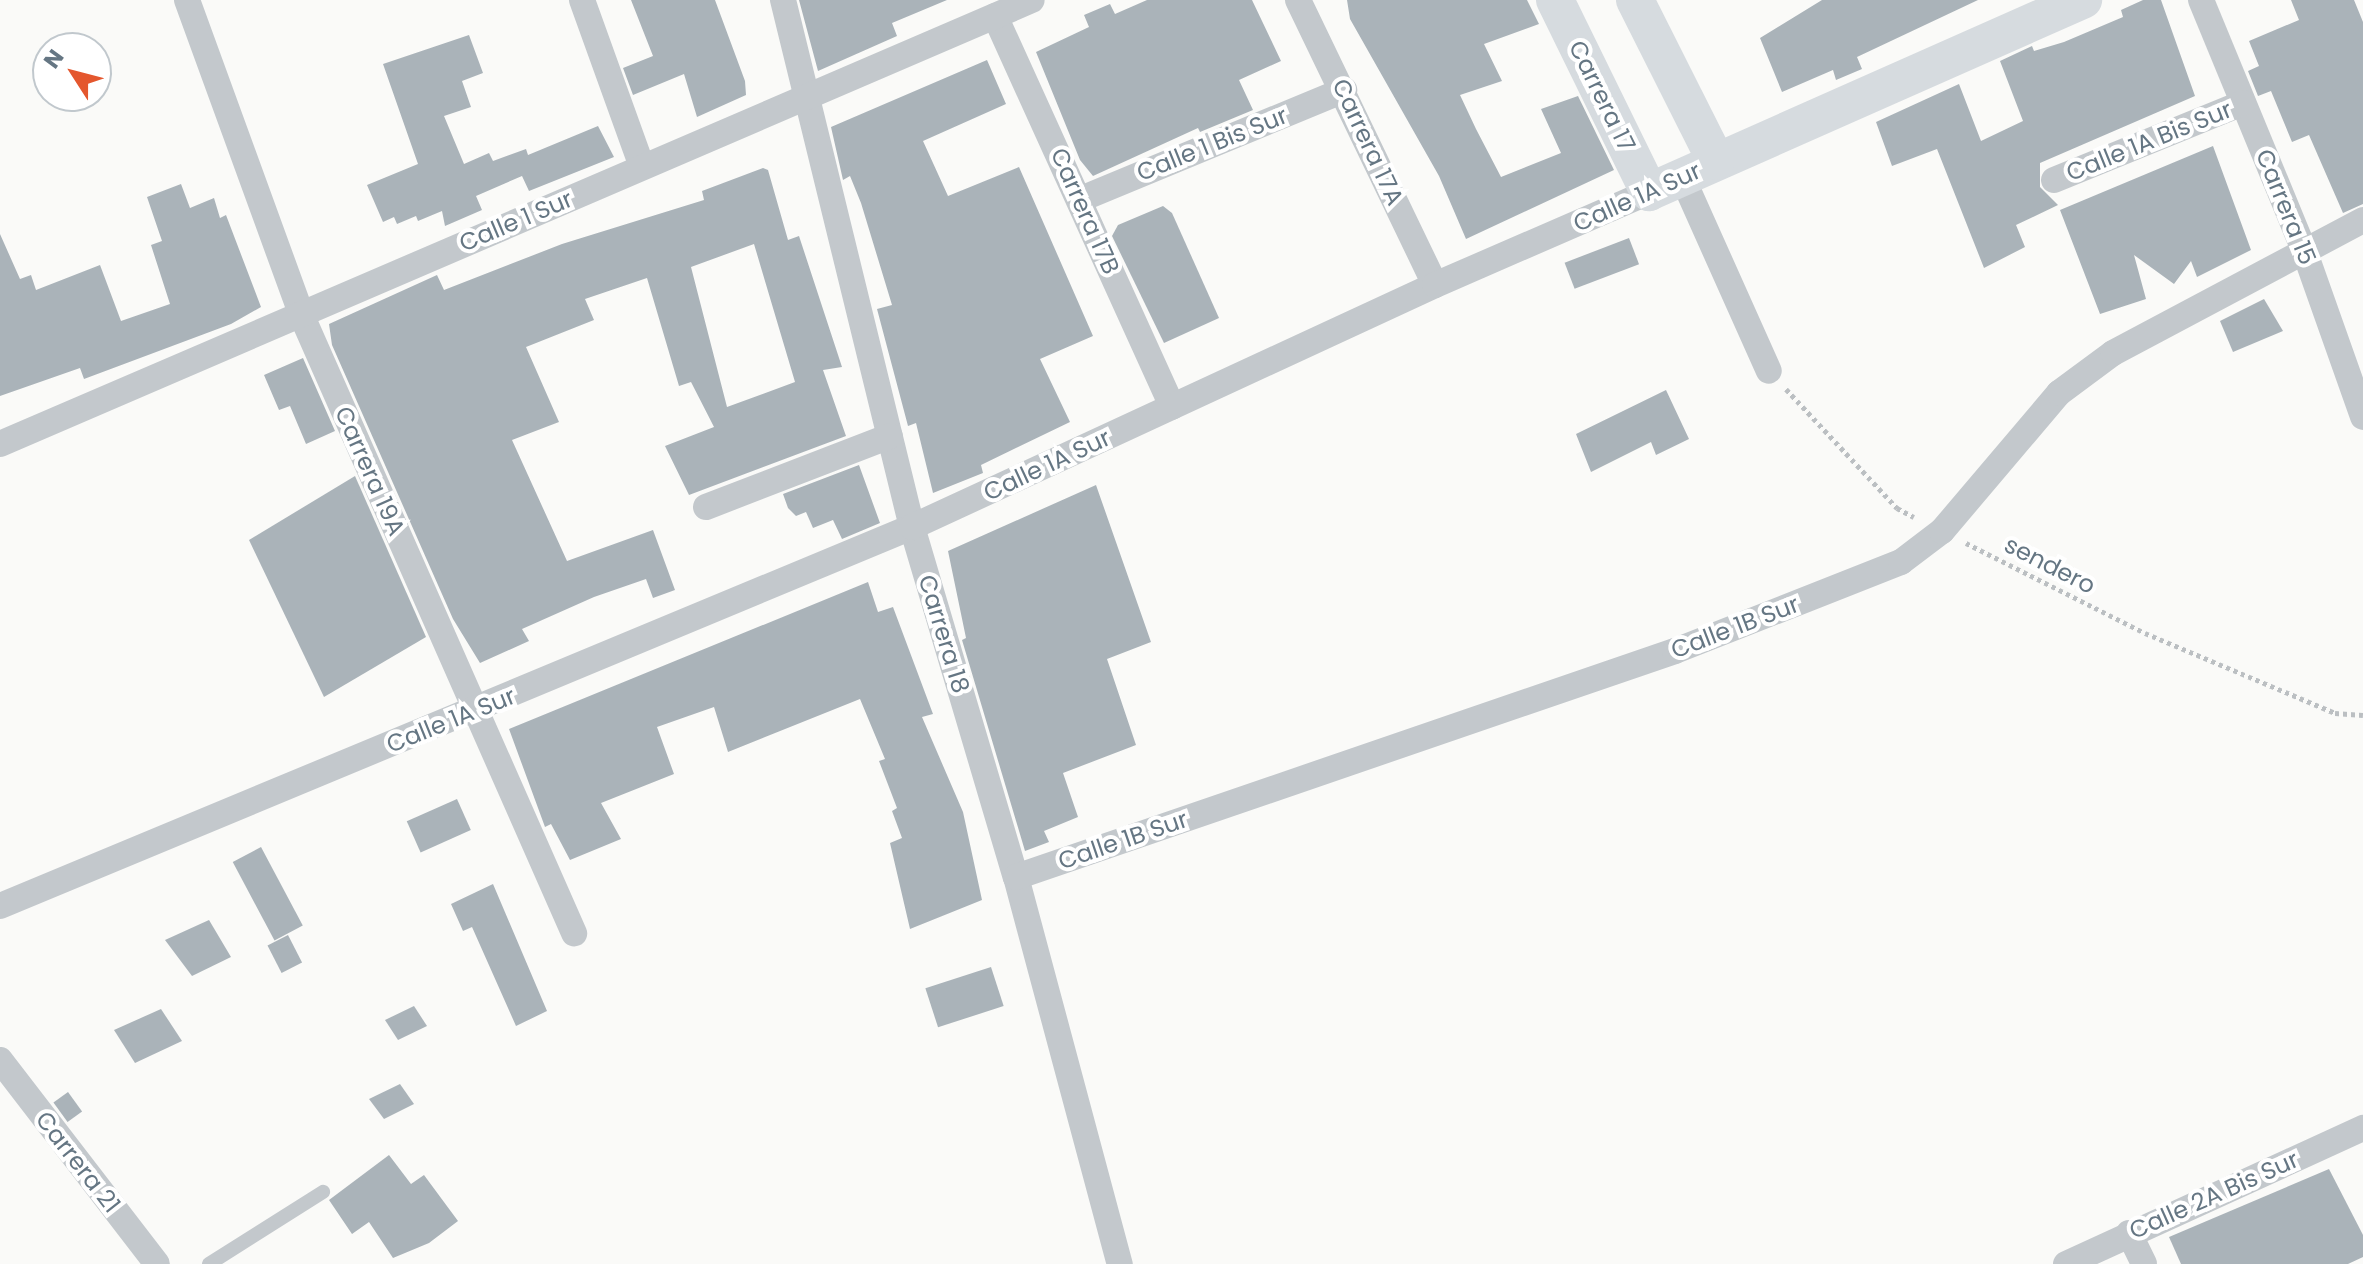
<!DOCTYPE html>
<html>
<head>
<meta charset="utf-8">
<style>
	body { margin:0 }
	#map { position:relative; width:2363px; height:1264px; overflow:hidden; background:#fafaf8; font-family:Poppins,sans-serif }
	div>[style] { position:absolute }
	[style*='--x'] { left:calc(var(--x)*1px); top:calc(var(--y)*1px); width:calc(var(--w)*1px); rotate:calc(var(--a)*1deg) }
	.building>* { inset:0; background:#aab3b9; transform-origin:0 0 }
	.path>* { height:5px; margin-top:-2.5px; transform-origin:0; background:repeating-linear-gradient(90deg,#bbbfc2 0 4px,transparent 0 8px) }
	.lane>* { height:14px; margin:-7px; padding:0 7px; transform-origin:7px; border-radius:7px; background:#c3c8cc }
	.street>* { height:26px; margin:-13px; padding:0 13px; transform-origin:13px; border-radius:13px; background:#c3c8cc }
	.secondary>* { height:38px; margin:-19px; padding:0 19px; transform-origin:19px; border-radius:19px; background:#d6dbdf }
	span { translate:-50% -50%; white-space:nowrap; text-align:center; line-height:1.15; -webkit-text-stroke:8px #fff; paint-order:stroke }
	.street-label { font-size:24px; color:#657683 }
	.north { position:absolute; left:32px; top:32px; width:80px; height:80px; box-sizing:border-box; background:#fff; border:2px solid #c1c8cd; border-radius:50%; rotate:306deg; font-size:22px; font-weight:700; line-height:32px; text-align:center; color:#657683 }
	.north::after { content:''; display:block; margin:auto; width:28px; height:36px; background:#e4572e; clip-path:polygon(50% 0,100% 100%,50% 72%,0 100%) }
</style>
</head>
<body>
<div id="map">
	<div class="building">
		<div style="clip-path:polygon(631px 0,715px 0,745px 81px,746px 95px,697px 117px,684px 74px,633px 95px,623px 68px,653px 56px)"></div>
		<div style="clip-path:polygon(799px 0,947px 0,892px 23px,897px 36px,818px 71px)"></div>
		<div style="clip-path:polygon(1147px 0,1252px 0,1281px 61px,1239px 80px,1253px 110px,1200px 132px,1198px 128px,1093px 176px,1080px 160px,1036px 52px,1089px 27px,1084px 15px,1110px 4px,1115px 14px)"></div>
		<div style="clip-path:polygon(1347px 0,1527px 0,1539px 24px,1484px 44px,1502px 81px,1460px 95px,1476px 129px,1501px 177px,1561px 153px,1541px 109px,1578px 96px,1614px 170px,1466px 239px,1439px 176px,1350px 19px)"></div>
		<div style="clip-path:polygon(1822px 0,1978px 0,1857px 57px,1862px 69px,1836px 80px,1833px 70px,1782px 92px,1760px 38px)"></div>
		<div style="clip-path:polygon(2143px 0,2161px 0,2195px 96px,2040px 163px,2040px 187px,2058px 205px,2016px 225px,2025px 247px,1984px 268px,1937px 149px,1892px 166px,1876px 122px,1959px 84px,1981px 141px,2023px 121px,2000px 61px,2032px 46px,2034px 51px,2064px 42px,2123px 17px,2121px 10px)"></div>
		<div style="clip-path:polygon(2291px 0,2354px 0,2363px 22px,2363px 204px,2343px 213px,2309px 135px,2292px 142px,2271px 91px,2258px 96px,2248px 71px,2259px 66px,2249px 41px,2299px 20px)"></div>
		<div style="clip-path:polygon(469px 35px,483px 73px,462px 81px,471px 107px,444px 116px,464px 164px,489px 153px,493px 161px,526px 149px,528px 155px,598px 126px,614px 157px,529px 191px,522px 176px,476px 196px,482px 210px,445px 226px,442px 211px,418px 221px,416px 216px,397px 224px,394px 217px,383px 222px,367px 185px,418px 164px,383px 64px)"></div>
		<div style="clip-path:polygon(987px 60px,1006px 104px,923px 141px,948px 196px,1019px 167px,1093px 336px,1040px 359px,1070px 422px,981px 465px,983px 473px,933px 493px,916px 423px,908px 426px,877px 309px,892px 305px,861px 203px,850px 176px,843px 180px,831px 127px)"></div>
		<div style="clip-path:polygon(2213px 146px,2251px 250px,2197px 277px,2191px 261px,2174px 284px,2134px 255px,2146px 299px,2100px 314px,2060px 210px)"></div>
		<div style="clip-path:polygon(evenodd,763px 168px,768px 170px,788px 240px,799px 236px,842px 367px,823px 370px,846px 436px,689px 495px,665px 446px,714px 427px,691px 382px,679px 386px,647px 278px,585px 299px,594px 320px,526px 347px,559px 422px,512px 440px,567px 561px,653px 530px,675px 590px,653px 598px,646px 579px,594px 597px,522px 629px,529px 641px,480px 663px,453px 619px,332px 345px,329px 324px,437px 275px,444px 290px,562px 244px,704px 200px,702px 191px,763px 168px,754px 244px,795px 382px,727px 407px,691px 267px,754px 244px)"></div>
		<div style="clip-path:polygon(181px 184px,190px 208px,214px 198px,220px 218px,226px 215px,261px 307px,231px 324px,84px 379px,80px 368px,0 396px,0 234px,20px 279px,31px 275px,36px 290px,100px 265px,121px 321px,170px 304px,151px 245px,162px 241px,147px 197px)"></div>
		<div style="clip-path:polygon(1163px 206px,1172px 213px,1219px 318px,1164px 343px,1112px 236px,1118px 225px)"></div>
		<div style="left:1629px;top:238px;width:28px;height:69px;rotate:69deg"></div>
		<div style="clip-path:polygon(2264px 299px,2283px 331px,2233px 352px,2220px 321px)"></div>
		<div style="clip-path:polygon(303px 358px,335px 431px,306px 444px,290px 406px,279px 410px,264px 375px)"></div>
		<div style="clip-path:polygon(1666px 390px,1689px 439px,1656px 455px,1651px 442px,1591px 472px,1576px 434px)"></div>
		<div style="clip-path:polygon(859px 465px,880px 523px,842px 539px,833px 520px,813px 528px,806px 512px,796px 516px,788px 508px,783px 494px)"></div>
		<div style="clip-path:polygon(355px 476px,426px 637px,324px 697px,249px 540px)"></div>
		<div style="clip-path:polygon(1096px 485px,1151px 642px,1107px 659px,1136px 745px,1063px 773px,1078px 817px,1044px 831px,1049px 842px,1025px 851px,962px 640px,966px 638px,948px 551px)"></div>
		<div style="clip-path:polygon(868px 582px,878px 612px,893px 607px,933px 714px,922px 717px,963px 812px,982px 900px,910px 929px,890px 843px,902px 838px,892px 811px,897px 808px,879px 761px,885px 759px,860px 699px,728px 752px,714px 707px,657px 727px,674px 774px,601px 803px,621px 839px,570px 860px,551px 824px,545px 827px,509px 729px)"></div>
		<div style="left:457px;top:799px;width:34px;height:55px;rotate:66deg"></div>
		<div style="left:261px;top:847px;width:89px;height:32px;rotate:62deg"></div>
		<div style="clip-path:polygon(493px 884px,547px 1011px,516px 1026px,472px 927px,463px 931px,451px 904px)"></div>
		<div style="clip-path:polygon(209px 920px,231px 957px,192px 976px,165px 940px)"></div>
		<div style="left:288px;top:935px;width:31px;height:23px;rotate:63deg"></div>
		<div style="left:991px;top:967px;width:41px;height:69px;rotate:72deg"></div>
		<div style="clip-path:polygon(414px 1006px,427px 1026px,398px 1040px,385px 1020px)"></div>
		<div style="clip-path:polygon(161px 1009px,182px 1041px,135px 1063px,114px 1030px)"></div>
		<div style="clip-path:polygon(400px 1084px,414px 1104px,384px 1119px,369px 1099px)"></div>
		<div style="left:68px;top:1092px;width:24px;height:18px;rotate:54deg"></div>
		<div style="clip-path:polygon(389px 1155px,411px 1184px,424px 1175px,458px 1221px,429px 1243px,393px 1258px,369px 1222px,352px 1234px,329px 1200px)"></div>
		<div style="clip-path:polygon(2329px 1169px,2363px 1235px,2363px 1257px,2348px 1264px,2181px 1264px,2169px 1237px)"></div>
	</div>
	<div class="path">
		<div style="--x:1786;--y:389;--w:163;--a:47"></div>
		<div style="--x:1897;--y:508;--w:19;--a:28"></div>
		<div style="--x:1966;--y:543;--w:200;--a:26.7"></div>
		<div style="--x:2145;--y:633;--w:206;--a:22.8"></div>
		<div style="--x:2335;--y:713;--w:28;--a:4"></div>
	</div>
	<div class="lane">
		<div style="--x:209;--y:1264;--w:135;--a:-32.3"></div>
	</div>
	<div class="street">
		<div style="--x:187;--y:0;--w:334;--a:70"></div>
		<div style="--x:301;--y:314;--w:677;--a:66.2"></div>
		<div style="--x:582;--y:0;--w:177;--a:70.2"></div>
		<div style="--x:783;--y:0;--w:543;--a:76.25"></div>
		<div style="--x:912;--y:527;--w:365;--a:73.5"></div>
		<div style="--x:1016;--y:877;--w:401;--a:75"></div>
		<div style="--x:1298;--y:0;--w:316;--a:64.3"></div>
		<div style="--x:2201;--y:0;--w:270;--a:67.6"></div>
		<div style="--x:2304;--y:250;--w:177;--a:70.5"></div>
		<div style="--x:995;--y:16;--w:429;--a:65.6"></div>
		<div style="--x:1683;--y:179;--w:210;--a:65.9"></div>
		<div style="--x:2054;--y:180;--w:204;--a:-22.2"></div>
		<div style="--x:1081;--y:199;--w:285;--a:-22.5"></div>
		<div style="--x:0;--y:444;--w:1123;--a:-23.28"></div>
		<div style="--x:706;--y:507;--w:197;--a:-21.1"></div>
		<div style="--x:1016;--y:877;--w:697;--a:-18.93"></div>
		<div style="--x:1675;--y:651;--w:243;--a:-21.5"></div>
		<div style="--x:1901;--y:562;--w:51;--a:-37.1"></div>
		<div style="--x:1942;--y:531;--w:181;--a:-49.7"></div>
		<div style="--x:2059;--y:393;--w:67;--a:-36.5"></div>
		<div style="--x:2113;--y:353;--w:283;--a:-28"></div>
		<div style="--x:0;--y:906;--w:988;--a:-22.57"></div>
		<div style="--x:912;--y:527;--w:576;--a:-24.83"></div>
		<div style="--x:1435;--y:285;--w:233;--a:-23.5"></div>
		<div style="--x:0;--y:1060;--w:257;--a:52.4"></div>
		<div style="--x:2129;--y:1233;--w:34;--a:64"></div>
		<div style="--x:2066;--y:1264;--w:327;--a:-24.6"></div>
	</div>
	<div class="secondary">
		<div style="--x:1555;--y:0;--w:214;--a:63.9"></div>
		<div style="--x:1649;--y:192;--w:475;--a:-23.9"></div>
		<div style="--x:1635;--y:0;--w:180;--a:63.3"></div>
	</div>
	<div class="street-label">
		<span style="left:1602px;top:96px;rotate:64deg">Carrera 17</span>
		<span style="left:2149px;top:141px;rotate:-22deg">Calle 1A Bis Sur</span>
		<span style="left:1368px;top:142px;rotate:65deg">Carrera 17A</span>
		<span style="left:1212px;top:144px;rotate:-22deg">Calle 1 Bis Sur</span>
		<span style="left:1637px;top:197px;rotate:-24deg">Calle 1A Sur</span>
		<span style="left:2286px;top:207px;rotate:68deg">Carrera 15</span>
		<span style="left:1085px;top:211px;rotate:66deg">Carrera 17B</span>
		<span style="left:516px;top:221px;rotate:-23deg">Calle 1 Sur</span>
		<span style="left:1047px;top:465px;rotate:-25deg">Calle 1A Sur</span>
		<span style="left:370px;top:471px;rotate:66deg">Carrera 19A</span>
		<span style="left:2050px;top:565px;rotate:27deg">sendero</span>
		<span style="left:1735px;top:627px;rotate:-21deg">Calle 1B Sur</span>
		<span style="left:944px;top:634px;rotate:73deg">Carrera 18</span>
		<span style="left:451px;top:720px;rotate:-22deg">Calle 1A Sur</span>
		<span style="left:1123px;top:840px;rotate:-19deg">Calle 1B Sur</span>
		<span style="left:78px;top:1162px;rotate:52deg">Carrera 21</span>
		<span style="left:2214px;top:1195px;rotate:-24deg">Calle 2A Bis Sur</span>
	</div>
	<div class="north">N</div>
</div>
</body>
</html>
